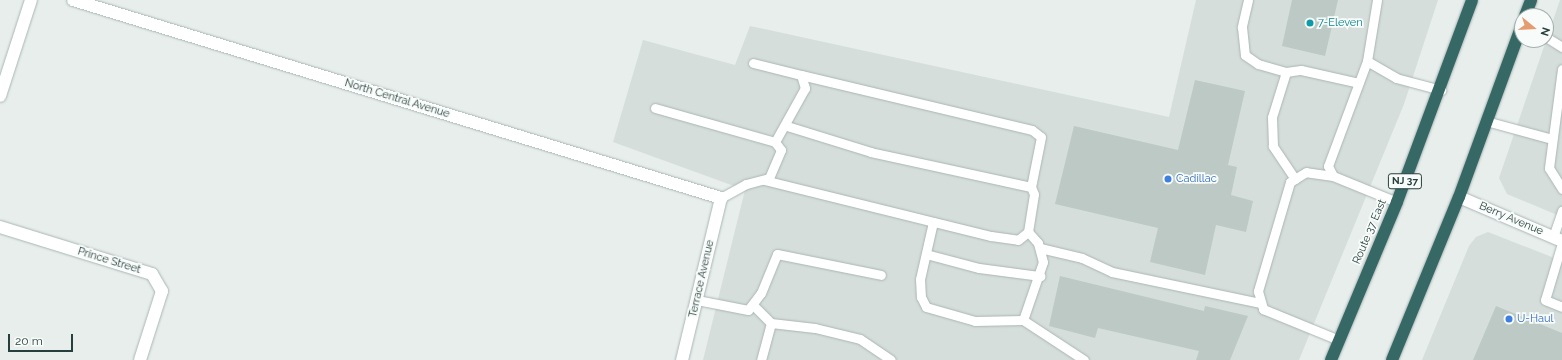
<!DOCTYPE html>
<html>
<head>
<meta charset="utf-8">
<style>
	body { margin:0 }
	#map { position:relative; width:1562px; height:360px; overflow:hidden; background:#e7eeec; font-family:Raleway,sans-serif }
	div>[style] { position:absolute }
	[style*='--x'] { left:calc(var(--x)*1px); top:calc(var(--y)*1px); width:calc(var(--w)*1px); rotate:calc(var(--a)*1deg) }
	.built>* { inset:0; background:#d5dedb }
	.building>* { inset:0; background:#bcc9c5 }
	.roads { filter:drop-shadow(0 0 1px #aab6b4) drop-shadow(0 0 1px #aab6b4) }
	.lane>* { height:9px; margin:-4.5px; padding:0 4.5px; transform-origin:4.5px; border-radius:4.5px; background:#fff }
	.street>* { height:12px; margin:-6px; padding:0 6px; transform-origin:6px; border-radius:6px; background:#fff }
	.secondary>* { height:12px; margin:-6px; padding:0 6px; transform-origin:6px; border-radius:6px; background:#fff }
	.highway>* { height:12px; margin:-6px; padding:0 6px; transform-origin:6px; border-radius:6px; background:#366865 }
	.dots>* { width:11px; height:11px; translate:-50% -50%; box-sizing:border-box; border:2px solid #f7fbf9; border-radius:50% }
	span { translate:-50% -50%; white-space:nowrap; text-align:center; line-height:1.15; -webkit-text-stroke:3.5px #f7fbf9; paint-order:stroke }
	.shield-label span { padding:1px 3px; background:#f7fbf9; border:1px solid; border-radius:3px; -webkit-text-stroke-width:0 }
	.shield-label { font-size:10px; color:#273f3c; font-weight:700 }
	.culture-label { font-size:11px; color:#0d838f }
	.left { translate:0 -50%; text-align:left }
	.street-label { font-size:11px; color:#273f3c }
	.shop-label { font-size:11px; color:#366cbe }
	.north { position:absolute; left:1514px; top:8px; width:40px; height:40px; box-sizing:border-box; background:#f7fbf9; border:1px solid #a4b0ad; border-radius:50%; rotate:108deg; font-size:11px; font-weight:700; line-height:16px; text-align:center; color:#273f3c }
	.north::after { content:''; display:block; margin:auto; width:14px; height:18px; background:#e59c6e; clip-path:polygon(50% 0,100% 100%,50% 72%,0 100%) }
	.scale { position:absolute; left:8px; top:334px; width:65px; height:18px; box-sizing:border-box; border:2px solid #273f3c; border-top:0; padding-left:5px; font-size:12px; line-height:14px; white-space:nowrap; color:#273f3c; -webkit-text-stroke:3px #f7fbf9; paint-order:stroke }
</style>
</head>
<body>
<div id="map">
	<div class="built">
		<div style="clip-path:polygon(1196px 0,1438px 0,1404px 104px,1299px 360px,703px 360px,745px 190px,613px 142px,643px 40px,735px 65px,750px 26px,1169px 117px)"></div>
		<div style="clip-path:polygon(1560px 0,1562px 0,1562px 217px,1507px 194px,1499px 178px)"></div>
		<div style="clip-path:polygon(1488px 232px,1562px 261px,1562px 360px,1422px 360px,1469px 246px,1476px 237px)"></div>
	</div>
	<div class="building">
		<div style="clip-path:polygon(1292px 0,1338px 0,1325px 56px,1282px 46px)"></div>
		<div style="clip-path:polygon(1195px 80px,1245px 91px,1228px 165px,1237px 167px,1231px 195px,1253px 201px,1246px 232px,1216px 225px,1205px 275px,1150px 262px,1158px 228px,1055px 204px,1074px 126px,1178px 150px)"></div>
		<div style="clip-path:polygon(1060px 276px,1204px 311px,1205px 306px,1248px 316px,1230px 360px,1196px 360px,1199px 351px,1098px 328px,1095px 338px,1049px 326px)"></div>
		<div style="clip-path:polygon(1496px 306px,1562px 333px,1562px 360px,1473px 360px)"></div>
	</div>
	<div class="roads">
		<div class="lane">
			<div style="--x:1248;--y:0;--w:28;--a:103"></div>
			<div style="--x:1242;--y:27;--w:28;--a:84"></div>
			<div style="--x:1245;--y:55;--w:16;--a:35"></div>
			<div style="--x:1258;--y:64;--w:29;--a:16"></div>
			<div style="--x:1377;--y:0;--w:62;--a:99.3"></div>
			<div style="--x:1367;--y:61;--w:34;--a:30"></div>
			<div style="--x:1396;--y:78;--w:47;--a:14.9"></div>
			<div style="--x:1546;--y:37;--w:19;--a:32"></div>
			<div style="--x:1367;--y:61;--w:112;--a:110.4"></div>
			<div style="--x:1328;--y:166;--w:11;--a:63"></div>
			<div style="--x:1333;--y:176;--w:69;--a:22.1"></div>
			<div style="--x:753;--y:63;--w:49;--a:14"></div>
			<div style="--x:801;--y:75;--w:14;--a:73"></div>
			<div style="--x:805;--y:88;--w:62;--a:119.1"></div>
			<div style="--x:1562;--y:69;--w:100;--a:97.5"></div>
			<div style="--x:1549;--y:168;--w:25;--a:58"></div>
			<div style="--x:801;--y:75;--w:237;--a:13.4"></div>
			<div style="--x:1032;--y:130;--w:11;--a:38"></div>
			<div style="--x:1041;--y:137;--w:51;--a:101.3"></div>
			<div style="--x:655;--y:108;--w:125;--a:15.8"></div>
			<div style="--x:775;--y:142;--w:10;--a:53"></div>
			<div style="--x:781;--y:150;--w:30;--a:113"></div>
			<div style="--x:769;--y:178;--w:24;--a:165"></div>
			<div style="--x:746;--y:184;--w:29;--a:151"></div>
			<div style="--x:1486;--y:121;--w:68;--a:15.3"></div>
			<div style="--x:1333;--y:176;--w:27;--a:-172"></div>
			<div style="--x:1306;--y:172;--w:19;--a:148"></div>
			<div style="--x:1290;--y:182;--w:114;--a:106.4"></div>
			<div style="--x:1258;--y:291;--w:19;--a:74"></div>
			<div style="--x:1263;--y:309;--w:82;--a:22.2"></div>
			<div style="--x:1295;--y:179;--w:40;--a:-124"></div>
			<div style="--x:1273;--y:146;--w:29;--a:-92"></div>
			<div style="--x:1272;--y:117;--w:47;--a:-72.7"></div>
			<div style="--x:1286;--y:72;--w:15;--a:-8"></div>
			<div style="--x:1301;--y:70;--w:59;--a:12.6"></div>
			<div style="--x:764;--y:180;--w:234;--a:13.9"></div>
			<div style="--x:991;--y:236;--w:27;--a:8"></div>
			<div style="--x:1018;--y:240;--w:13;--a:-39"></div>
			<div style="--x:1028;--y:232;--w:38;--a:-81"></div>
			<div style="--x:1034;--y:194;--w:8;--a:-113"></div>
			<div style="--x:1031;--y:187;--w:164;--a:-167.7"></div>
			<div style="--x:871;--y:152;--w:88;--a:-162.8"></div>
			<div style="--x:933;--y:222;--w:58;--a:102.8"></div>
			<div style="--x:920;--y:279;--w:18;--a:87"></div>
			<div style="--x:921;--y:297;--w:11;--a:63"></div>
			<div style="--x:926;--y:307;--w:51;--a:15.9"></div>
			<div style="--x:975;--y:321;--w:48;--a:-1.2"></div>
			<div style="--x:1023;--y:320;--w:61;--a:-71"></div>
			<div style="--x:1043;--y:262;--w:20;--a:-105"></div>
			<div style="--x:1038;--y:243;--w:15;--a:-132"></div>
			<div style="--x:1553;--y:237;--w:28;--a:-71"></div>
			<div style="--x:1562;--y:243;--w:59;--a:106.6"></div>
			<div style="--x:1545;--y:300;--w:18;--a:22"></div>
			<div style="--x:1040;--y:248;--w:43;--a:13.4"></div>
			<div style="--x:1082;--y:258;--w:33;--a:25"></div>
			<div style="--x:1112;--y:272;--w:152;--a:11.8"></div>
			<div style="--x:926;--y:254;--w:55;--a:14.8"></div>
			<div style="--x:979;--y:268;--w:62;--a:7.5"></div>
			<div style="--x:697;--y:300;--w:52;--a:11.1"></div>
			<div style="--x:748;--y:310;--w:21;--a:-53"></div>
			<div style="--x:761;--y:293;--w:42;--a:-67.7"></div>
			<div style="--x:777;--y:254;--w:106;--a:11.4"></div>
			<div style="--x:754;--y:306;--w:24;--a:45"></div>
			<div style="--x:771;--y:323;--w:38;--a:105"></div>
			<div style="--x:1023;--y:320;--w:73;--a:33.3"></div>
			<div style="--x:771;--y:323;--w:44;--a:6.5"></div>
			<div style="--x:815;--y:328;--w:46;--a:13.7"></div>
			<div style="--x:860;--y:339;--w:37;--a:34"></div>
		</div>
		<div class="street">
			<div style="--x:73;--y:0;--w:678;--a:16.99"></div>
			<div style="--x:721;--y:198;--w:167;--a:103.5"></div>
			<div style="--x:1459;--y:197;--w:112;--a:23.1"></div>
			<div style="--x:0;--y:227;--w:159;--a:17.2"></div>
			<div style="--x:152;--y:274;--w:20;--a:60"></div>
			<div style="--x:162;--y:291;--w:72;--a:107.7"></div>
		</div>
		<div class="secondary">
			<div style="--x:0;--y:96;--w:101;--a:-72.1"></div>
		</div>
		<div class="highway">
			<div style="--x:1525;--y:16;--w:17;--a:-69"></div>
			<div style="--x:1331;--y:360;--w:171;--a:-67.3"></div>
			<div style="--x:1397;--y:202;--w:215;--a:-69.6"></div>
			<div style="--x:1392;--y:360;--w:176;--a:-67.7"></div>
			<div style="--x:1459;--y:197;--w:183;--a:-69.9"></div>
		</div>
	</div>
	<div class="dots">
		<div style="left:1310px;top:23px;background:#0f9aa8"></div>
		<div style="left:1168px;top:179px;background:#3f7fe0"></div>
		<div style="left:1509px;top:319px;background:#3f7fe0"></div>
	</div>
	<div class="shield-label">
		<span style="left:1405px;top:181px">NJ 37</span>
	</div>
	<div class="culture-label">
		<span class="left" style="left:1318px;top:23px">7-Eleven</span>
	</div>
	<div class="street-label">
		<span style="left:397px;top:99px;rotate:17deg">North Central Avenue</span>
		<span style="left:1511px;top:219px;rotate:23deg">Berry Avenue</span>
		<span style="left:1370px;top:232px;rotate:-67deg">Route 37 East</span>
		<span style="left:109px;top:261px;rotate:17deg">Prince Street</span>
		<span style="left:702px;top:279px;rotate:-77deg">Terrace Avenue</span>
	</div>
	<div class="shop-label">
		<span class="left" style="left:1176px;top:179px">Cadillac</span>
		<span class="left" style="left:1517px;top:319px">U-Haul</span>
	</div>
	<div class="north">N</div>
	<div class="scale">20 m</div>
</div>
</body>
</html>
